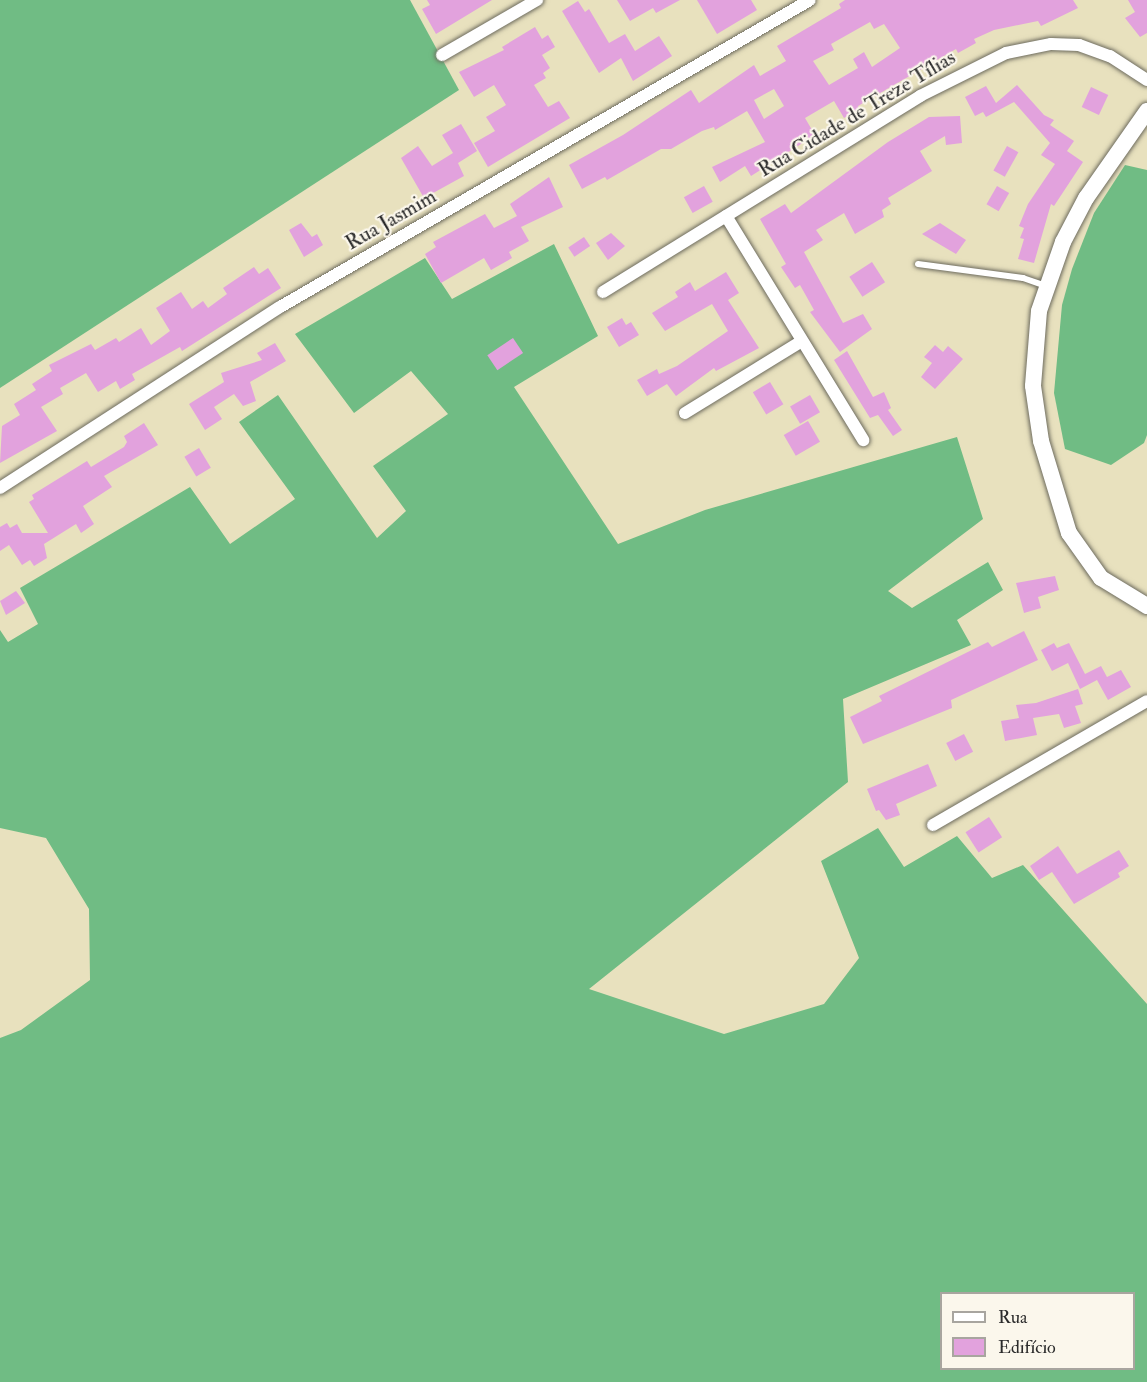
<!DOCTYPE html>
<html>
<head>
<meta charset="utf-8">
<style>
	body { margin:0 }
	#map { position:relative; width:1147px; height:1382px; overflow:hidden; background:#e8e1be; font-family:"IM FELL Double Pica",serif }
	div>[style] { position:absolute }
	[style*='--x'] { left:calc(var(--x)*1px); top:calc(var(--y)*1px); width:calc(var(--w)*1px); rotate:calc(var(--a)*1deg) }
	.forest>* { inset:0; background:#70bc84 }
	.building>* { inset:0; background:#e2a2dd; transform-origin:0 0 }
	.roads { filter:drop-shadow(0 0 2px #6d6b5e) drop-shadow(0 0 2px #6d6b5e) }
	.lane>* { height:6px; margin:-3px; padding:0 3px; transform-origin:3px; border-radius:3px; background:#fff }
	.street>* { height:12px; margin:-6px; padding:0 6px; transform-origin:6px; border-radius:6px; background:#fff }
	.secondary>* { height:16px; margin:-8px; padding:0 8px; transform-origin:8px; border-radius:8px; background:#fff }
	span { translate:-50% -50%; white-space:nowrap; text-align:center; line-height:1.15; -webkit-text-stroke:4.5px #fbf7ec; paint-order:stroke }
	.street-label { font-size:21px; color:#2b2b2b }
	.legend { position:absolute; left:940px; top:1292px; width:195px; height:78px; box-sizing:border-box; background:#fbf7ec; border:2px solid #a8a59f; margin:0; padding:8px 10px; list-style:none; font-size:18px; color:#2b2b2b }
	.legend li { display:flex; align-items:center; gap:12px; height:30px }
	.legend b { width:30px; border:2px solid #a8a59f }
</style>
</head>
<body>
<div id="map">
	<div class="forest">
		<div style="clip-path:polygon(0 0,410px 0,459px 90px,0 388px)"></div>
		<div style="clip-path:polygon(1125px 165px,1147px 170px,1147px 435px,1144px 443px,1111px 465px,1065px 449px,1054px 393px,1062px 305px,1072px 269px,1094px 213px)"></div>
		<div style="clip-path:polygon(evenodd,554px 244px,598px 336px,514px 387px,618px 544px,705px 510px,957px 437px,983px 519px,888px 591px,912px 608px,988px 562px,1003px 590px,957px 620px,971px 645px,843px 699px,848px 782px,589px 989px,724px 1034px,824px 1004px,859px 958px,821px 861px,878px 828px,904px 867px,957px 836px,992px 878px,1023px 865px,1147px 1004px,1147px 1382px,0 1382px,0 1038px,21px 1030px,90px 980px,89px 909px,46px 838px,0 828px,0 630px,8px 642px,38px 624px,20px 588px,190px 487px,230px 544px,295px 499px,239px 422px,278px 395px,377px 538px,406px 511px,373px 466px,448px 414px,411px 371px,354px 413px,295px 334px,425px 258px,452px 299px,554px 244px,942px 1294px,1134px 1294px,1134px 1368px,942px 1368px,942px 1294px)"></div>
	</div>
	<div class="building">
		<div style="clip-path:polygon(427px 0,492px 0,436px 34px,422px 9px,430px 5px)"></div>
		<div style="clip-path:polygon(617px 0,680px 0,656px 13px,653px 8px,630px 21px)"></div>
		<div style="clip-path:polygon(697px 0,751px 0,757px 10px,717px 34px)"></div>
		<div style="clip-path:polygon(evenodd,845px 0,1073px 0,1078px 8px,1041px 26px,1038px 21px,994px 30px,974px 39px,976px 43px,958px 53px,956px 49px,858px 106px,859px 109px,844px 118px,834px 101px,805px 118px,815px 135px,751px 176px,745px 166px,720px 182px,712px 167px,765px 142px,747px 111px,715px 130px,714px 127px,702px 131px,671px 149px,661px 149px,607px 180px,605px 177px,582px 189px,569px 165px,623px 135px,691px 90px,699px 103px,754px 65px,760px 76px,786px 61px,777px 46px,841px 8px,839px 4px,845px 0,870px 22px,874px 29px,884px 24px,900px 48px,872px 67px,864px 52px,853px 59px,858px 68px,829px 85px,813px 61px,834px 50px,831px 44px,870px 22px,845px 0,774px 89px,784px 106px,764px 119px,754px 100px,774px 89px)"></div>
		<div style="clip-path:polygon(1128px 0,1147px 0,1147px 33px,1140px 37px,1125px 18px,1135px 12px)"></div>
		<div style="clip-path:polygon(578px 1px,585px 12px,589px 9px,609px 43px,625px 34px,635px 51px,659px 36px,672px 56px,633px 81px,621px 58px,599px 73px,562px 11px)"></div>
		<div style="clip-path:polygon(535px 27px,542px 39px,548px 35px,555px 47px,542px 55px,550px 68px,543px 73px,546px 78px,534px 85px,548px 107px,559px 101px,570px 118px,488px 167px,474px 143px,495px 131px,486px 117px,506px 105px,494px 85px,474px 97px,459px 72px,504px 50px,502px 47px)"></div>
		<div style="clip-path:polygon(1017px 85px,1044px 115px,1054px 120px,1050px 125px,1074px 141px,1067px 151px,1083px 162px,1054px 206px,1051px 204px,1034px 263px,1018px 259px,1024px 239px,1020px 238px,1024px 228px,1019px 226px,1028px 204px,1055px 164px,1041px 155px,1050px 143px,1014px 102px,986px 117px,983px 112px,975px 116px,965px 97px,986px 86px,996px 103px)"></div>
		<div style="left:1091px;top:87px;width:19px;height:22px;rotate:25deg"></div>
		<div style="clip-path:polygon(960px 116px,962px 143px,946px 145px,945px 136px,920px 151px,932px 171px,888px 198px,891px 204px,882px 210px,884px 217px,855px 234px,844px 213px,816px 230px,823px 240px,804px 252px,843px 323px,863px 314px,872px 329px,840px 352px,810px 312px,814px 310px,800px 285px,795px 288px,781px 267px,786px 264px,760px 219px,785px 204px,791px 213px,888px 142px,929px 117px)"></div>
		<div style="clip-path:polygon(461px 124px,477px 151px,458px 163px,464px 176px,424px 198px,401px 158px,418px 146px,432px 166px,453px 153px,442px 135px)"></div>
		<div style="left:1007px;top:146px;width:13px;height:28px;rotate:29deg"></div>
		<div style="clip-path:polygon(549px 177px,563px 207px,521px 227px,529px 241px,509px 252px,512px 258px,491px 270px,484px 258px,441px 283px,425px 254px,436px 247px,433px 242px,485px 214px,494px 228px,517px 216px,510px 204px)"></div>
		<div style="left:704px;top:186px;width:18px;height:23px;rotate:61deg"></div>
		<div style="left:997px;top:186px;width:14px;height:21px;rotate:30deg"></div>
		<div style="clip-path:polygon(301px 223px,312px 237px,317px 234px,323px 245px,304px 257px,289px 230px)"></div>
		<div style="clip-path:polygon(940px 223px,966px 240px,956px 254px,922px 234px)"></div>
		<div style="clip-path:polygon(611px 233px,625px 246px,608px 260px,596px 243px)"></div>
		<div style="left:584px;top:237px;width:11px;height:19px;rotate:56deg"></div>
		<div style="left:872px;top:262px;width:24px;height:27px;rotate:57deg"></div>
		<div style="clip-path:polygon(254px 267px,259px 274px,268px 268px,281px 288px,182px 351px,180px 347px,132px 374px,135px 380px,120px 389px,116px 381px,98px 392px,86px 373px,60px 388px,63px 394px,41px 407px,57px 431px,0 463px,2px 426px,20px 415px,14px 404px,36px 390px,32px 384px,52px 371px,49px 365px,91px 344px,95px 350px,116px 338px,119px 342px,141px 328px,151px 345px,170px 331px,156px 308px,181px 292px,192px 309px,203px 301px,208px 308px,227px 294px,223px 288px)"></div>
		<div style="clip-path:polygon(726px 272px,739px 293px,728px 300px,759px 348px,716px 371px,714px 368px,676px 396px,667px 384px,647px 396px,637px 380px,657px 369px,659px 374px,677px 366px,728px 331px,712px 304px,665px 331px,652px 313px,678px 297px,675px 292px,690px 282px,695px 291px)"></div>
		<div style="clip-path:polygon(622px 318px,626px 325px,631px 322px,639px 335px,619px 347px,607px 327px)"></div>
		<div style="left:513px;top:338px;width:18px;height:31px;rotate:56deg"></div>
		<div style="clip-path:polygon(275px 343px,286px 361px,250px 382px,256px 401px,243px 406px,234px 394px,214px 407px,222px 419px,205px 430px,189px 404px,224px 382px,221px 373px,262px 360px,257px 353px)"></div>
		<div style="clip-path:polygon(935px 345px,943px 352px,948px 346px,963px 359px,935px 389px,921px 377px,932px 363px,924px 357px)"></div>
		<div style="clip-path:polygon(847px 351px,873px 397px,884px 392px,891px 408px,888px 410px,902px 430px,893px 436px,878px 415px,870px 418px,834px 360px)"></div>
		<div style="left:770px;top:382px;width:26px;height:20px;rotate:59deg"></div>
		<div style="left:810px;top:395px;width:20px;height:23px;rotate:60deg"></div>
		<div style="left:808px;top:421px;width:24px;height:28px;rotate:60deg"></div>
		<div style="clip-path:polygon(144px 423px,158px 445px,104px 476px,112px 487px,83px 506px,94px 524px,81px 533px,76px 524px,44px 544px,47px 558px,34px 566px,30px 560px,22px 565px,9px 545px,0 551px,0 527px,7px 523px,10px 528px,17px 524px,22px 533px,48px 533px,29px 502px,34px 499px,32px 495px,87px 461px,91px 467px,124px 447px,127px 442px,124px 436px)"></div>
		<div style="left:199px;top:448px;width:23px;height:17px;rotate:59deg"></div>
		<div style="clip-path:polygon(1055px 576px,1059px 590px,1038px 597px,1041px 608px,1024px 613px,1016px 583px)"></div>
		<div style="clip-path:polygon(16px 591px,25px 603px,6px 615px,0 601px)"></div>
		<div style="clip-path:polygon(1024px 631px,1038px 660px,951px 700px,952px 708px,863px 744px,850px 717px,882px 701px,879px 696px,988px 642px,992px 647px)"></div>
		<div style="clip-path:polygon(1054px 643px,1057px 648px,1069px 643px,1085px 674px,1101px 666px,1107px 677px,1121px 670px,1131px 687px,1108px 700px,1097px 680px,1080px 689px,1068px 663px,1052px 671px,1041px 650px)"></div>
		<div style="clip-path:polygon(1078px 689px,1083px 704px,1075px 706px,1081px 723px,1064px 728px,1059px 714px,1033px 718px,1037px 735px,1005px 741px,1001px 721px,1019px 718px,1016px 705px,1036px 703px)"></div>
		<div style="left:964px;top:734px;width:20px;height:20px;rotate:63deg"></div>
		<div style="clip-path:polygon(928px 764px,937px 786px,896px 804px,900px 815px,886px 820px,879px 810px,876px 811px,867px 789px)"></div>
		<div style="left:989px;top:817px;width:24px;height:28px;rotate:57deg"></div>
		<div style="clip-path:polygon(1058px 846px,1077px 874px,1119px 850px,1129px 866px,1118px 873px,1120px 877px,1074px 904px,1052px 872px,1039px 880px,1030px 866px)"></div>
	</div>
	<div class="roads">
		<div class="lane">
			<div style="--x:918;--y:264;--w:106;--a:7.6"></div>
			<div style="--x:1023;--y:278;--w:24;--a:19"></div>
		</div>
		<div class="street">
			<div style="--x:442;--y:55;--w:110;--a:-30.1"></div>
			<div style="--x:726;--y:216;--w:263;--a:58.5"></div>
			<div style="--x:603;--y:292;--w:373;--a:-31.7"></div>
			<div style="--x:920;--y:96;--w:96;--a:-26.6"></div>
			<div style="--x:1006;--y:53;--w:46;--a:-11.3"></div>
			<div style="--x:1051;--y:44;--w:28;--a:2"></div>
			<div style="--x:1079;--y:45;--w:33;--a:20"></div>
			<div style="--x:1110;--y:56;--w:44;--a:33"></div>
			<div style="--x:685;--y:413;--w:137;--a:-31.6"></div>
			<div style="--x:0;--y:488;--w:333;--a:-32.9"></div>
			<div style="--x:280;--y:307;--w:612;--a:-30.08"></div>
			<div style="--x:933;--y:825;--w:247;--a:-30.1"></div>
		</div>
		<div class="secondary">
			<div style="--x:1147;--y:111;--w:106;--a:125"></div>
			<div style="--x:1086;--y:198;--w:50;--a:117.6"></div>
			<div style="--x:1063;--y:242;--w:73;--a:109.2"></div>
			<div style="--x:1039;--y:311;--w:75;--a:94.6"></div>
			<div style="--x:1033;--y:386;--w:56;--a:81.7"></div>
			<div style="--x:1041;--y:441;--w:96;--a:73.1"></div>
			<div style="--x:1069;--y:533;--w:55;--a:54.6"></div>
			<div style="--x:1101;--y:578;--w:54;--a:31.3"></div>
		</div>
	</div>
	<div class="street-label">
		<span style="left:857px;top:114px;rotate:-31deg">Rua Cidade de Treze Tílias</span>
		<span style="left:391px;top:220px;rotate:-30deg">Rua Jasmim</span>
	</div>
	<ul class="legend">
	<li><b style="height:8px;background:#fff"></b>Rua</li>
	<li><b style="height:16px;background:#e2a2dd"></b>Edifício</li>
	</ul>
</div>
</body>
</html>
